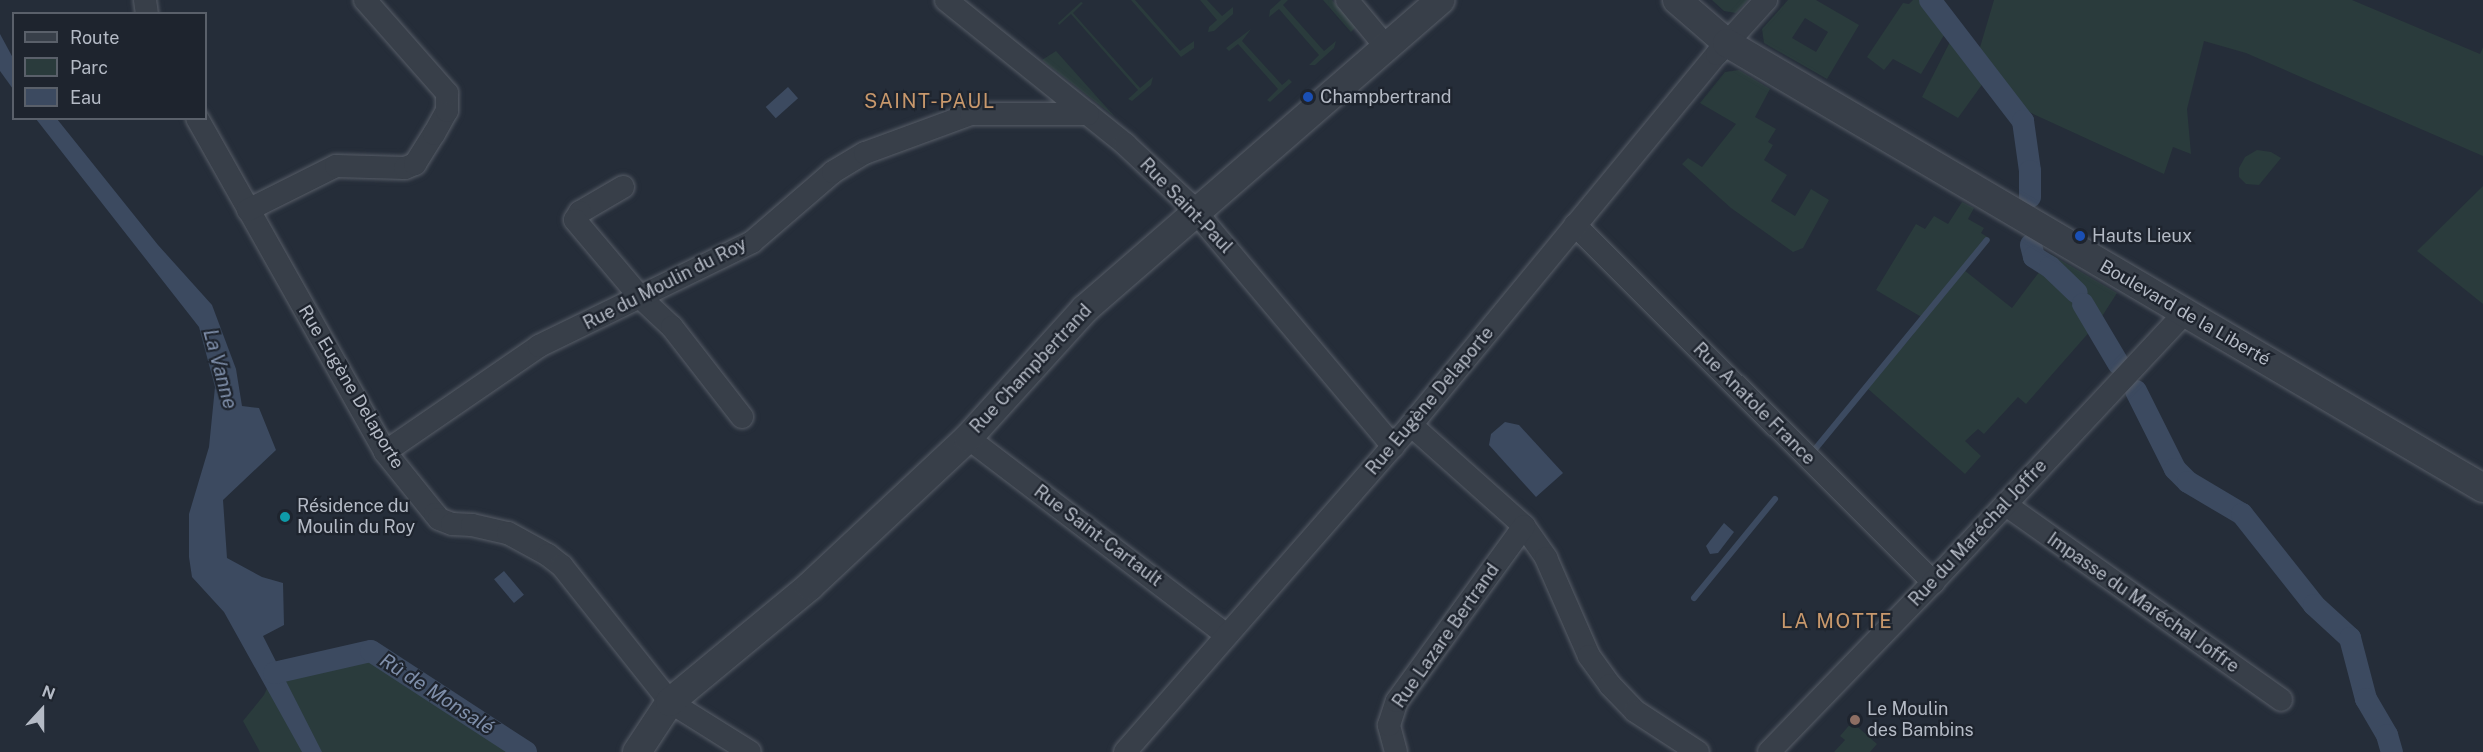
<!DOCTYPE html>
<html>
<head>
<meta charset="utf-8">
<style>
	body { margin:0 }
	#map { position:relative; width:2483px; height:752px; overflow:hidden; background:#252d39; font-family:"Public Sans",sans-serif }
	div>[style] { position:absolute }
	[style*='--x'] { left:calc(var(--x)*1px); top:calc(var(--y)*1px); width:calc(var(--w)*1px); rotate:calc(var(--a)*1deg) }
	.green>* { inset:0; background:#2a3b3c }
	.water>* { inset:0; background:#3c4a60; transform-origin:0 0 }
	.stream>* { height:6px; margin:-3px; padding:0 3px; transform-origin:3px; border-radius:3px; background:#3c4a60 }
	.canal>* { height:22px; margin:-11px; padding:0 11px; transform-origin:11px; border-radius:11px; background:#3c4a60 }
	.roads { filter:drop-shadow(0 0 2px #575d67) drop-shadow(0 0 2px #575d67) }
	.minor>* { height:22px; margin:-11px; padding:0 11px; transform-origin:11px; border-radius:11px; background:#383f49 }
	.tertiary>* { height:28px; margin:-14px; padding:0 14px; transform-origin:14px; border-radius:14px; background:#383f49 }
	.dots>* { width:16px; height:16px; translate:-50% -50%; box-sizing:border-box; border:3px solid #1e242e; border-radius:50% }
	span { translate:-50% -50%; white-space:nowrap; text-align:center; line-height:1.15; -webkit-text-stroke:4.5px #1e242e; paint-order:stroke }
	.poi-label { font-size:18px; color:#b4bac5 }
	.left { translate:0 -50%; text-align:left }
	.street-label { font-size:18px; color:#b4bac5 }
	.neighbourhood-label { font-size:20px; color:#c8986c; letter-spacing:1.5px }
	.water-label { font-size:20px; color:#7f8faa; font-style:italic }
	.legend { position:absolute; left:12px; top:12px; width:195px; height:108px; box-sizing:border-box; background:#1e242e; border:2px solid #5a606a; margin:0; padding:8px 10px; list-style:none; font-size:18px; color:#b4bac5 }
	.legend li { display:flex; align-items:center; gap:12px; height:30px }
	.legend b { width:30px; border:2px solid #5a606a }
	.north { position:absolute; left:12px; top:680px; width:60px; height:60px; -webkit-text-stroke:4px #1e242e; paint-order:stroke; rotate:21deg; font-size:16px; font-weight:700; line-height:24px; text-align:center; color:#b4bac5 }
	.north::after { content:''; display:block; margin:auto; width:21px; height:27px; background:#b4bac5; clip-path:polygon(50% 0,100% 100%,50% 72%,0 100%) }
</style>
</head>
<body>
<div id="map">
	<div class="green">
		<div style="clip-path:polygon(1131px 0,1135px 0,1180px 51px,1194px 41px,1194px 48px,1181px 57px)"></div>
		<div style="clip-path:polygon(1200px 0,1207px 0,1222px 16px,1233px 7px,1233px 14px,1214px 31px,1208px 32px,1209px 27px,1217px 20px)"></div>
		<div style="clip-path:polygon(1281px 0,1288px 0,1283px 5px,1324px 51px,1336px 41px,1334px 48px,1315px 65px,1309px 65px,1319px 55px,1279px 9px,1269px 17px,1270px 10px)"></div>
		<div style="clip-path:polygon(1323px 0,1332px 0,1356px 27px,1351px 32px)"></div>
		<div style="clip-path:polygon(1712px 0,1748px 0,1736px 13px,1724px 11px)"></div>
		<div style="clip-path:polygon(evenodd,1788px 0,1816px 0,1859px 25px,1827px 79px,1764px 43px,1762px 29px,1788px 0,1805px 18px,1828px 32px,1816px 52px,1792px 38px,1805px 18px)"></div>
		<div style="clip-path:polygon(1913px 0,1920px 0,1947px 30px,1921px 74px,1893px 59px,1884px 70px,1867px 57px,1903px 3px,1909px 4px)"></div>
		<div style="clip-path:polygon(1994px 0,2352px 0,2480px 54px,2483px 47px,2483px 156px,2246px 53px,2204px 41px,2187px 109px,2191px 154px,2173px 147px,2164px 174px,2018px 107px,1978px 54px)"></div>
		<div style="clip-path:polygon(1081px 2px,1083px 3px,1073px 13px,1140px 88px,1153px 77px,1151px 85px,1132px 101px,1128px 99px,1138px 90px,1071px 14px,1059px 25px,1058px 23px)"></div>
		<div style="clip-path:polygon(1251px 29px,1242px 41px,1282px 85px,1289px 79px,1292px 82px,1270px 102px,1267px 100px,1278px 89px,1238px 44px,1229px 51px,1226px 48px)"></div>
		<div style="clip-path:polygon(1953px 36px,1986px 79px,1958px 118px,1922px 97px)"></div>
		<div style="clip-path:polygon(1056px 51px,1115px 117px,1042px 60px)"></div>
		<div style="clip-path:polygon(1739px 70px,1770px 89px,1755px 117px,1776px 129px,1768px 142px,1773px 145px,1764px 160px,1787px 175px,1771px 201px,1795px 216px,1811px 189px,1829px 200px,1803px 248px,1793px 252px,1731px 208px,1682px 164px,1688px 158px,1702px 167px,1736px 124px,1700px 103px,1725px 72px)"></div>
		<div style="clip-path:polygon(2257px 150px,2271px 152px,2281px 158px,2259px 185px,2246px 184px,2239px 177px,2239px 168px,2245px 157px)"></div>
		<div style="clip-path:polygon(2483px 186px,2483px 304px,2417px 251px)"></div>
		<div style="clip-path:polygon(1962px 202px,1974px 208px,1968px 219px,1984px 228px,1981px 233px,1989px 238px,1964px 270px,2012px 308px,2052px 255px,2117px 293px,2099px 321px,2026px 404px,2018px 397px,1984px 434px,1978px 429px,1965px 441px,1981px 456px,1965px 474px,1867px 388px,1912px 336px,1923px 318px,1876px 290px,1916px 224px,1925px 229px,1934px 216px,1948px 224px)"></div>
		<div style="clip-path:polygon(371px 657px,430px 695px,511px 752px,260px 752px,243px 721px,264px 695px,280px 660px)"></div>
		<div style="clip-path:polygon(1852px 722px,1877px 744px,1870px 752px,1834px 752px,1845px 740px,1840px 736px)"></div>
	</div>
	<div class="water">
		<div style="clip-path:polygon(0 34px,13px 58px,13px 89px,0 71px)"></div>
		<div style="left:788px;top:87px;width:15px;height:30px;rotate:48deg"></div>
		<div style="clip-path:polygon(36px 119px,57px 119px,158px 245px,212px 305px,236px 369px,242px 406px,259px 408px,276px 450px,223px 500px,227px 558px,262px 577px,283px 583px,284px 625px,263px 636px,322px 752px,302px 752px,224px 612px,192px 577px,189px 557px,189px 514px,209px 447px,215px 387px,199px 327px)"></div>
		<div style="clip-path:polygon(1505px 422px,1519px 425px,1563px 473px,1536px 497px,1489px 445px,1491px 434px)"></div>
		<div style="clip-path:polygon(1724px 523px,1734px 532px,1718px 553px,1710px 554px,1706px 546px)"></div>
		<div style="left:504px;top:571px;width:31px;height:13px;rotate:50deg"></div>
	</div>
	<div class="stream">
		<div style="--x:1816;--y:448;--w:269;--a:-50.6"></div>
		<div style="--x:1694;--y:598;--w:128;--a:-50.7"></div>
	</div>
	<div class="canal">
		<div style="--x:1930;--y:0;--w:153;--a:52.5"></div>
		<div style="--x:2023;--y:121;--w:50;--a:82"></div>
		<div style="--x:2030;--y:171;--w:26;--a:90"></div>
		<div style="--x:2031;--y:245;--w:12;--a:76"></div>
		<div style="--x:2034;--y:257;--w:19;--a:32"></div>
		<div style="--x:2050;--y:267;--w:37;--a:44"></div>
		<div style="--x:2083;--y:304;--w:69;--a:59.3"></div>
		<div style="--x:2136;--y:391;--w:87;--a:63.4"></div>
		<div style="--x:2175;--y:469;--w:18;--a:45"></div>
		<div style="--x:2188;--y:482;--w:63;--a:30.7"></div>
		<div style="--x:2242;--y:514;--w:116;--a:51.6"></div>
		<div style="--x:2314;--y:605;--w:49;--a:42.5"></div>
		<div style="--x:2350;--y:638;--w:63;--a:75.3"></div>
		<div style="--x:2366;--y:699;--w:42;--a:59.7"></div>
		<div style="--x:2387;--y:735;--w:18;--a:74"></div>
		<div style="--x:274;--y:673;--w:99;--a:-12.8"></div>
		<div style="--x:371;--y:651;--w:185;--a:33.1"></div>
	</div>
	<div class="roads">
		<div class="minor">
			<div style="--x:145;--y:0;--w:14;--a:82"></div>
			<div style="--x:946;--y:0;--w:230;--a:38.8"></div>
			<div style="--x:1125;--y:144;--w:88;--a:43.2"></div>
			<div style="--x:1189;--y:204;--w:317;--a:49.9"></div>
			<div style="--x:1347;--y:0;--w:62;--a:50.2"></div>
			<div style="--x:197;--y:118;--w:383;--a:60.6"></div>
			<div style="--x:385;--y:452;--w:80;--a:51.1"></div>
			<div style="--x:435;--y:514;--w:6;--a:51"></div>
			<div style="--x:439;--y:519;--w:14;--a:21"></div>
			<div style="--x:452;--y:524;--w:20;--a:3"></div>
			<div style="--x:472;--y:525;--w:37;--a:13"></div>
			<div style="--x:508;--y:533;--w:46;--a:28.8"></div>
			<div style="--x:548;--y:555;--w:18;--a:38"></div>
			<div style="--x:562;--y:566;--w:174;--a:51.5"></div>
			<div style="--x:670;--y:702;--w:94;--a:32"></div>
			<div style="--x:623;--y:187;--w:50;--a:149.8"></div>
			<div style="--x:580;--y:212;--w:9;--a:122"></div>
			<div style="--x:575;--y:220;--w:102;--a:49.8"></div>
			<div style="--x:641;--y:298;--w:42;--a:43.1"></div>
			<div style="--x:672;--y:327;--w:114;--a:52.1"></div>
			<div style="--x:248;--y:210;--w:98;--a:-26.6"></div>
			<div style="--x:336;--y:166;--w:69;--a:1.7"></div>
			<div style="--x:405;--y:168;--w:11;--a:-22"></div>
			<div style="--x:415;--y:164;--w:36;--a:-58"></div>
			<div style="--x:434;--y:134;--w:26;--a:-61"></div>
			<div style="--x:447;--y:111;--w:18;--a:-90"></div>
			<div style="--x:447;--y:93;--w:124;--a:-131.4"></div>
			<div style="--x:1575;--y:225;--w:506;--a:44.92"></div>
			<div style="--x:1411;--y:425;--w:152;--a:41.8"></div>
			<div style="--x:1524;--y:526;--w:39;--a:55"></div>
			<div style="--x:1546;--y:558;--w:107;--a:66.3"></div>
			<div style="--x:1589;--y:656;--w:36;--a:54"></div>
			<div style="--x:1610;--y:685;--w:36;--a:46"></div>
			<div style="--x:1635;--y:711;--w:75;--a:33.1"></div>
			<div style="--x:968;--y:438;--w:325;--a:37.3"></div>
			<div style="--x:385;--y:452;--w:187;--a:-34.5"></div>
			<div style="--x:539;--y:346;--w:237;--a:-26"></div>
			<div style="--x:752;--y:242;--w:107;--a:-40.8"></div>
			<div style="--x:833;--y:172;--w:37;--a:-31"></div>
			<div style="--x:865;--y:153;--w:113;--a:-20.2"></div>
			<div style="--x:971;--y:114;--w:117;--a:0"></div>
			<div style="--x:2006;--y:505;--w:337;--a:35.3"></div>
			<div style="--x:1125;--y:752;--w:434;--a:-48.8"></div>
			<div style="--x:1411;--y:425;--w:481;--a:-50.5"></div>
			<div style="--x:1717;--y:54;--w:73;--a:-47.8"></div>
			<div style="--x:1396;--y:752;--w:28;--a:-105"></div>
			<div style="--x:1389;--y:725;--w:25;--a:-72"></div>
			<div style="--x:1397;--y:701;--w:216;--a:-54"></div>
			<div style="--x:1769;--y:752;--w:236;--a:-46"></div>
			<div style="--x:1933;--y:582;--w:369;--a:-46.9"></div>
		</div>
		<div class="tertiary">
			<div style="--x:1677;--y:0;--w:66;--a:40.7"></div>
			<div style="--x:1727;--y:43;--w:877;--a:30.48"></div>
			<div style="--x:637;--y:752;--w:60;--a:-56.6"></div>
			<div style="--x:670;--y:702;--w:182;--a:-39.6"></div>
			<div style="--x:810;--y:586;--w:216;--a:-43.1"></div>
			<div style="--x:968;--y:438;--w:174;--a:-47.8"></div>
			<div style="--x:1085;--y:309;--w:471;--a:-41"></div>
		</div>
	</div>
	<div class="dots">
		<div style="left:1308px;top:97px;background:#1a4fb4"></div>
		<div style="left:2080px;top:236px;background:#1a4fb4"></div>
		<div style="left:285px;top:517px;background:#0f9aa8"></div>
		<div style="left:1855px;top:720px;background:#8d6e63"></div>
	</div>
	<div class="poi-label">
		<span class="left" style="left:1320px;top:97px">Champbertrand</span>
		<span class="left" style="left:2092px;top:236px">Hauts Lieux</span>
		<span class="left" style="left:297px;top:517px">Résidence du<br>Moulin du Roy</span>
		<span class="left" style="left:1867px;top:720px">Le Moulin<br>des Bambins</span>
	</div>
	<div class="street-label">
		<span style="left:1186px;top:206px;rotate:46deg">Rue Saint-Paul</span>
		<span style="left:665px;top:284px;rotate:-27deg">Rue du Moulin du Roy</span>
		<span style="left:2185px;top:313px;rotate:30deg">Boulevard de la Liberté</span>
		<span style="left:1031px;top:369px;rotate:-47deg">Rue Champbertrand</span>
		<span style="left:351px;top:387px;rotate:59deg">Rue Eugène Delaporte</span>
		<span style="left:1430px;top:401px;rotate:-50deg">Rue Eugène Delaporte</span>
		<span style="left:1754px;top:404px;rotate:45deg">Rue Anatole France</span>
		<span style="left:1978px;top:533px;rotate:-47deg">Rue du Maréchal Joffre</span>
		<span style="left:1098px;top:536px;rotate:37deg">Rue Saint-Cartault</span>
		<span style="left:2143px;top:603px;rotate:35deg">Impasse du Maréchal Joffre</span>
		<span style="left:1446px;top:636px;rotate:-55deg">Rue Lazare Bertrand</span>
	</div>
	<div class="neighbourhood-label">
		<span style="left:930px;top:101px">SAINT-PAUL</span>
		<span style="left:1837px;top:621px">LA MOTTE</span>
	</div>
	<div class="water-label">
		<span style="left:220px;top:369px;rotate:75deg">La Vanne</span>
		<span style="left:437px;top:694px;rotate:33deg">Rû de Monsalé</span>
	</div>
	<ul class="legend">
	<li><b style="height:8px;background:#383f49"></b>Route</li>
	<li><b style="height:16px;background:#2a3b3c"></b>Parc</li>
	<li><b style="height:16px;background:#3c4a60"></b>Eau</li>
	</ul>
	<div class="north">N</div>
</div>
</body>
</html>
